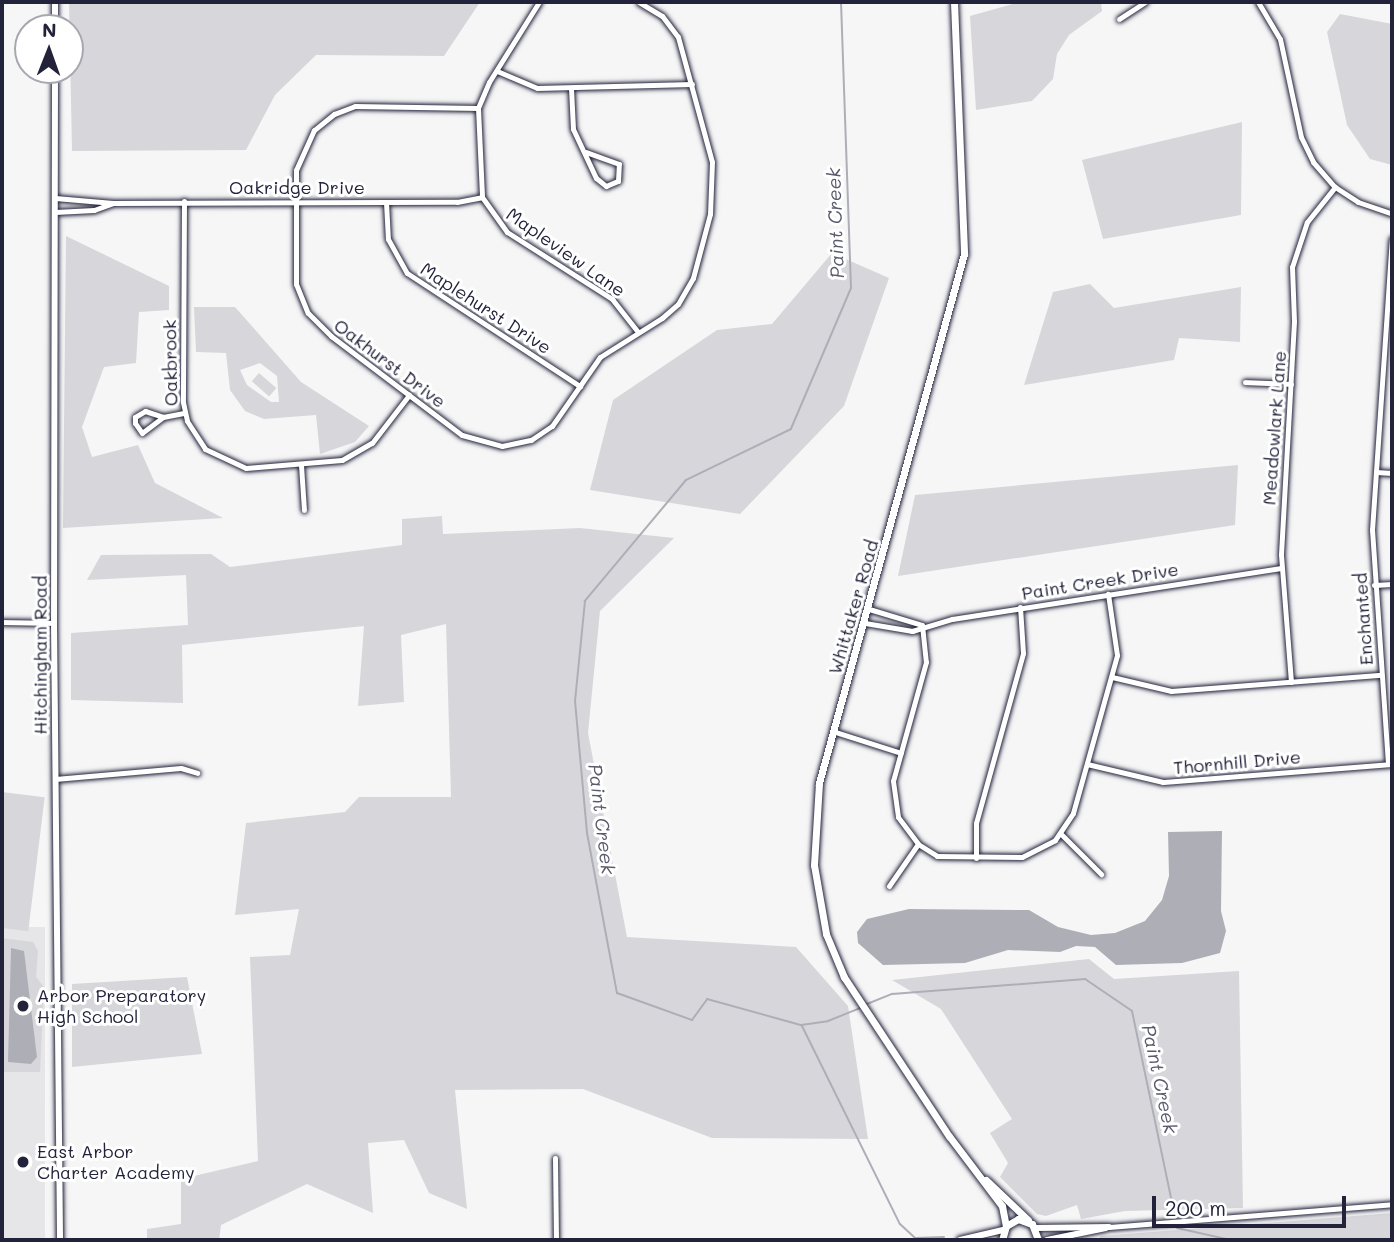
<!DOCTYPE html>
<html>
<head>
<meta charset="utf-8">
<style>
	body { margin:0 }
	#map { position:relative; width:1394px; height:1242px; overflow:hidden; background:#f6f6f7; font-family:Mali,sans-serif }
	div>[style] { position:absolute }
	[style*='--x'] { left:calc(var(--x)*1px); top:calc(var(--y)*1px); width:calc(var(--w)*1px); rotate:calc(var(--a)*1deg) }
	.built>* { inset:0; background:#e6e6e9; transform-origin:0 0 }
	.green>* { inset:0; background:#d7d7db; transform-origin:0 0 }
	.water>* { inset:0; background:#aeaeb7 }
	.stream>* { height:2px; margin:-1px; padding:0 1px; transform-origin:1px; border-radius:1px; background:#aeaeb7 }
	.roads { filter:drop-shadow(0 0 2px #22223b) drop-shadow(0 0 2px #22223b) }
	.minor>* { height:5px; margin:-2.5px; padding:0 2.5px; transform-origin:2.5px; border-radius:2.5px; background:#fff }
	.tertiary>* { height:6px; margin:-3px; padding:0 3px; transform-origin:3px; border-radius:3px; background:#fff }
	.secondary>* { height:7px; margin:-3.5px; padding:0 3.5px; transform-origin:3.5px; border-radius:3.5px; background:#fff }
	.dots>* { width:19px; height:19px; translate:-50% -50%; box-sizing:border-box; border:4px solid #fff; border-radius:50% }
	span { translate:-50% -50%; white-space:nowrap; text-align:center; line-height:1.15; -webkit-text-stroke:6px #fff; paint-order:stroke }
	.street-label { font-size:18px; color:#22223b }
	.poi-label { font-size:18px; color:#22223b }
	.left { translate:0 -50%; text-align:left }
	.water-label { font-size:19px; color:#5a5a6d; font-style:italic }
	.frame { position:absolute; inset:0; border:4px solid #22223b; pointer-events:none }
	.north { position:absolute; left:14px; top:14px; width:70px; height:70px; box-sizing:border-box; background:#fff; border:2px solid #a7a7b1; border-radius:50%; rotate:1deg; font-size:19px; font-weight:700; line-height:28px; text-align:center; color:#22223b }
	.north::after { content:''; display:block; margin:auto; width:24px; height:32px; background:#22223b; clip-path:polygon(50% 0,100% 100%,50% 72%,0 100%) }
	.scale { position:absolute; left:1152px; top:1196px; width:194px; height:32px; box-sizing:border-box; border:4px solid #22223b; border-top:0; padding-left:9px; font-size:21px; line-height:24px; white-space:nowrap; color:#22223b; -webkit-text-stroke:5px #fff; paint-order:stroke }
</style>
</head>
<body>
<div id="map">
	<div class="built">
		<div style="left:2px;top:927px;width:43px;height:313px"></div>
	</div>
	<div class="green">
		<div style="clip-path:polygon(69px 2px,480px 2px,444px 56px,316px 55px,275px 95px,246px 150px,72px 151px)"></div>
		<div style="clip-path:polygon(1020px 2px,1101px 2px,1102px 11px,1069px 35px,1057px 54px,1053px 79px,1032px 101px,976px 110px,970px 16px)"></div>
		<div style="clip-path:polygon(1340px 14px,1392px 24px,1392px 165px,1370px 159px,1347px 125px,1327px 32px)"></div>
		<div style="clip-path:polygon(1242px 122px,1241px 215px,1103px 239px,1082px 160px)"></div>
		<div style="clip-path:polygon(66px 236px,169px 286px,169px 310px,139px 312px,136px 363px,104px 367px,82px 427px,92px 457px,138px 445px,155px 483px,223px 518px,63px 528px)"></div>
		<div style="clip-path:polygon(832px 253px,889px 278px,844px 406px,740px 514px,590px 490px,613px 400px,717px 330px,772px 324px)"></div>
		<div style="clip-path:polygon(1090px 284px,1114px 308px,1241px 287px,1240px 342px,1179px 338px,1174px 360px,1024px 385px,1053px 292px)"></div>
		<div style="clip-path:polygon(evenodd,194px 307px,235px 307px,301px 382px,369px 426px,355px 442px,320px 454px,316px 415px,264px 419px,245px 411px,230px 390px,226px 353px,196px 352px,194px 307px,260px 363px,277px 376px,279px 402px,271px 402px,247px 385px,240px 370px,260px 363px)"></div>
		<div style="left:259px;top:373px;width:23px;height:11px;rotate:41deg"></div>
		<div style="clip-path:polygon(1238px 465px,1235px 525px,898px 576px,915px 495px)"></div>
		<div style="clip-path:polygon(442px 516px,443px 534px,580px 528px,674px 538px,600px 611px,588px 733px,627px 937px,796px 947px,848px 1006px,868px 1139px,712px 1138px,583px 1089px,455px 1090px,467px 1209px,429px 1193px,404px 1140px,368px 1143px,373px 1213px,307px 1184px,221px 1225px,219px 1240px,147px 1240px,147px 1229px,181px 1224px,181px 1179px,258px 1161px,250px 957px,290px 955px,299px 909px,235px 915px,246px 823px,345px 812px,359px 797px,451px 797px,446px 624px,401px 635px,404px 702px,358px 706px,364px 626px,182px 645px,183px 703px,71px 700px,71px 633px,188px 625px,186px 575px,87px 580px,101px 555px,211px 554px,230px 567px,402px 545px,402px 519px)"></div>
		<div style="left:2px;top:792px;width:43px;height:135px;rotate:7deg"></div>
		<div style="clip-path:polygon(2px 938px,33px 942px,38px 951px,36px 977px,44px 987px,40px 1072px,2px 1072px)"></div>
		<div style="clip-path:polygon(1089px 959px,1114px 979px,1239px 971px,1243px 1208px,1125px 1211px,1081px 1219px,1077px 1205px,1046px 1216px,1037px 1214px,1000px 1177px,1008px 1163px,990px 1133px,1012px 1119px,941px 1009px,892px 980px)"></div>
		<div style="clip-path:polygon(187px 977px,202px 1054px,72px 1067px,72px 984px)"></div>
		<div style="clip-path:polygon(1392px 1213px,1392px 1240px,1097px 1240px,1101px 1236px)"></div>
	</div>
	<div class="water">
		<div style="clip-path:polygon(1222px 831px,1221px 911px,1226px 931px,1220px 953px,1182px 963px,1116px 965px,1095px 947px,1076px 946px,1060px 952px,1008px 950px,965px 963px,883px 965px,858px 943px,857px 932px,867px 919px,909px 909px,1029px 910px,1058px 927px,1091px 935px,1115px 933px,1145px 921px,1162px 900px,1169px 876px,1168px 832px)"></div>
		<div style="clip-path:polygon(11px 948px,24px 951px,37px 1057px,31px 1064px,8px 1062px)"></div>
	</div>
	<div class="stream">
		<div style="--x:841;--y:2;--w:286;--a:88"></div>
		<div style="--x:851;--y:288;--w:153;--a:113.1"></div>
		<div style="--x:791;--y:429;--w:117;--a:154.1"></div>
		<div style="--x:686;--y:480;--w:158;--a:129.9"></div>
		<div style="--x:585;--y:601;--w:100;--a:95.7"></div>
		<div style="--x:575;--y:701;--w:133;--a:84.8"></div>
		<div style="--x:587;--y:833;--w:163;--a:79.4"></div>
		<div style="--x:617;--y:993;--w:80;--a:19.8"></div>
		<div style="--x:692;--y:1020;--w:26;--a:-54"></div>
		<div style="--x:707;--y:999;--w:98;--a:15.5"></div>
		<div style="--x:801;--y:1025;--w:27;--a:-8"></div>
		<div style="--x:828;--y:1021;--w:37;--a:-22"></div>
		<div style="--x:867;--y:1004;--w:27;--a:-22"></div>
		<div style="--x:892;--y:994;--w:194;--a:-4.4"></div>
		<div style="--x:1085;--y:979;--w:57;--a:34.2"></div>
		<div style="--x:1132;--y:1011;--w:209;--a:78.2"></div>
		<div style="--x:802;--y:1026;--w:221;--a:63.7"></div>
		<div style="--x:900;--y:1224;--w:21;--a:43"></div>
		<div style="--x:915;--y:1238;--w:29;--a:-2"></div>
		<div style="--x:1177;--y:1228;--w:55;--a:12.5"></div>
	</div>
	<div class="roads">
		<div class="minor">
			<div style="--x:539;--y:2;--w:94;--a:122"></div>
			<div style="--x:489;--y:82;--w:28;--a:113"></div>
			<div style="--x:478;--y:108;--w:89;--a:87.4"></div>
			<div style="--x:482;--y:197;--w:43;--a:54.5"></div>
			<div style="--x:507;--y:232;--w:125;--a:32.5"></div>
			<div style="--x:612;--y:299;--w:42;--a:51.8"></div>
			<div style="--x:1258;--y:2;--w:43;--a:59.3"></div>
			<div style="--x:1280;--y:39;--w:100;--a:77.9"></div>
			<div style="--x:1301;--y:137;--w:28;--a:64"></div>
			<div style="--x:1313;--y:162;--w:33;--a:49"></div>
			<div style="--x:1335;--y:187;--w:27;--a:33"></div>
			<div style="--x:1358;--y:202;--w:36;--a:19"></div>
			<div style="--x:1119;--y:19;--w:31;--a:-33"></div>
			<div style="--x:497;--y:71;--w:43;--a:23"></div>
			<div style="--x:537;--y:88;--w:155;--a:-1.5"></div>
			<div style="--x:571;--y:88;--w:41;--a:87.2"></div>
			<div style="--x:573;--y:129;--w:54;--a:64.9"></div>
			<div style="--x:596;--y:178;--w:13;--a:39"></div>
			<div style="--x:606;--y:186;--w:13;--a:-23"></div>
			<div style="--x:618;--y:181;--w:17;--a:-87"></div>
			<div style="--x:619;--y:164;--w:35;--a:-160"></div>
			<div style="--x:478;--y:108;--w:123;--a:-179.1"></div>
			<div style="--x:355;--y:106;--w:22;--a:159"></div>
			<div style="--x:334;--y:114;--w:26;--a:141"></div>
			<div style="--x:314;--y:130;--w:44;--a:114.2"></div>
			<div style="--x:296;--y:170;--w:114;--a:90"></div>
			<div style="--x:296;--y:284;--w:31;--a:68"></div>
			<div style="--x:308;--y:313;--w:33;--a:45"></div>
			<div style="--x:331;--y:336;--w:164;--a:37.1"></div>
			<div style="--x:462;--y:435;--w:41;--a:15.4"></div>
			<div style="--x:502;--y:446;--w:30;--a:-12"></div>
			<div style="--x:531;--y:440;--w:25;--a:-34"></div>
			<div style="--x:552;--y:426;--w:84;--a:-55.2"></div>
			<div style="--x:600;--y:357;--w:73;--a:-32.2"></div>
			<div style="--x:662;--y:318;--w:21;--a:-41"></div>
			<div style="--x:678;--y:304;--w:30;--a:-60"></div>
			<div style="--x:693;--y:278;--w:66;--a:-75.1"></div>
			<div style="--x:710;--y:214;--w:52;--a:-87.8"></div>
			<div style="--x:712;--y:162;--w:130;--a:-105.2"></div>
			<div style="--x:678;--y:37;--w:26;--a:-127"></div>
			<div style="--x:662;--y:16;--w:27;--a:-149"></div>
			<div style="--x:184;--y:201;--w:201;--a:90.3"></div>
			<div style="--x:183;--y:402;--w:19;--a:78"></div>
			<div style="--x:187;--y:421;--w:33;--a:57"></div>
			<div style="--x:205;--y:449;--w:45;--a:24.9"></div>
			<div style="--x:246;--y:468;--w:96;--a:-4.8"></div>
			<div style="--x:342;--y:460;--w:34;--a:-30"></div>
			<div style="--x:372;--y:443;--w:61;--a:-52.4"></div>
			<div style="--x:386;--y:202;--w:37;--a:87"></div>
			<div style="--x:388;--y:239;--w:39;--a:61"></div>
			<div style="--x:407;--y:273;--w:207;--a:33.2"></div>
			<div style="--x:113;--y:203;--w:344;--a:-0.2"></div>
			<div style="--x:457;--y:202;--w:25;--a:-11"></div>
			<div style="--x:55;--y:212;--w:39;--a:-3"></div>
			<div style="--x:94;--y:210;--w:20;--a:-20"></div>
			<div style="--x:113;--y:203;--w:58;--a:-175.1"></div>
			<div style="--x:1245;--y:382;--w:46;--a:2.5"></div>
			<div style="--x:163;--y:417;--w:26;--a:143"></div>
			<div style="--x:142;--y:433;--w:12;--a:-125"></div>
			<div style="--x:135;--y:423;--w:6;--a:-90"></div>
			<div style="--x:135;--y:417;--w:12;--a:-31"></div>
			<div style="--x:145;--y:411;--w:19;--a:18"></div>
			<div style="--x:163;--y:417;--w:21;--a:-11"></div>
			<div style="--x:301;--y:465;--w:45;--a:86.2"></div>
			<div style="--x:1376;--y:472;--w:16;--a:4"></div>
			<div style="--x:1374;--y:585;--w:18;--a:-3"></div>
			<div style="--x:869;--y:609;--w:55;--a:16.8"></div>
			<div style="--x:2;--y:622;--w:52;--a:1.1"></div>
			<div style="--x:865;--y:623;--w:48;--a:9.7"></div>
			<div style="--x:912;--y:631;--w:42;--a:-16.7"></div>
			<div style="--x:952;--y:619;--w:333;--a:-8.8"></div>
			<div style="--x:922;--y:625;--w:37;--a:84"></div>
			<div style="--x:926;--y:662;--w:123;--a:105.5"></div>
			<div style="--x:893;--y:781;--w:36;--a:82"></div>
			<div style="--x:898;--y:817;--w:34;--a:53"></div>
			<div style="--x:918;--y:844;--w:22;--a:32"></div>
			<div style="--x:937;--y:856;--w:85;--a:0.7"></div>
			<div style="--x:1022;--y:857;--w:37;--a:-27"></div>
			<div style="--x:1055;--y:840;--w:32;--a:-56"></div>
			<div style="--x:1073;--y:813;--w:164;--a:-74.4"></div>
			<div style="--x:1117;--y:655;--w:62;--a:-98.4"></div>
			<div style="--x:1112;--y:677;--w:61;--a:13.3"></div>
			<div style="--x:1171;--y:691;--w:211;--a:-4.4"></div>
			<div style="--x:1291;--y:682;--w:128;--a:-94.5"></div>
			<div style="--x:1281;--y:554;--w:233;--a:-86.8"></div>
			<div style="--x:1294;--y:321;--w:54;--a:-92.1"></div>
			<div style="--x:1292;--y:267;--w:47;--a:-71.6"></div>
			<div style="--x:1307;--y:222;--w:45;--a:-51.3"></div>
			<div style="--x:835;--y:732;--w:69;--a:17.7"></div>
			<div style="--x:1087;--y:764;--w:78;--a:13.3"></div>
			<div style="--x:1163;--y:782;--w:230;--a:-4.5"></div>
			<div style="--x:1388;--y:764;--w:235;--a:-93.9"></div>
			<div style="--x:1372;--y:530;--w:292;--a:-86.1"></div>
			<div style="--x:55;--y:779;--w:126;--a:-5"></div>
			<div style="--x:181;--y:768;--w:17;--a:17"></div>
			<div style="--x:1061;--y:834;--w:57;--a:45"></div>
			<div style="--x:976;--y:858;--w:35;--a:-90"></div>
			<div style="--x:976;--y:823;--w:176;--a:-74.5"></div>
			<div style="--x:1023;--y:653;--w:46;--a:-93.7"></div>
			<div style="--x:889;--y:886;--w:51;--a:-55.4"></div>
			<div style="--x:555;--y:1158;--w:82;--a:89.3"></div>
			<div style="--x:1109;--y:1227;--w:284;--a:-4.6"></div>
		</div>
		<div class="tertiary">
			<div style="--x:55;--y:2;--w:26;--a:90"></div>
			<div style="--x:55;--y:70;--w:553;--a:90.1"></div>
			<div style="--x:54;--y:623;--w:617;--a:89.44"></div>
			<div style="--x:1036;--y:1228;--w:73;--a:-0.8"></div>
			<div style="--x:960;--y:1240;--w:44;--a:-13.1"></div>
			<div style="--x:1047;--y:1240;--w:60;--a:-11.5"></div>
		</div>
		<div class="secondary">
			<div style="--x:954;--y:2;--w:252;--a:87.7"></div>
			<div style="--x:964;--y:254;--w:549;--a:105.33"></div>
			<div style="--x:819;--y:783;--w:82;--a:93.5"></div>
			<div style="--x:814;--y:865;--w:70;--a:80.1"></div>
			<div style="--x:826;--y:934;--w:47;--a:67.3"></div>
			<div style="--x:844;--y:977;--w:191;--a:56.6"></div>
			<div style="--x:949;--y:1136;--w:88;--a:52.9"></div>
			<div style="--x:1002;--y:1206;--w:20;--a:79"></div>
			<div style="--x:986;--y:1180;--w:58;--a:43.6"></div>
			<div style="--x:1002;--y:1240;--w:15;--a:-74"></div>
			<div style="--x:1006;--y:1226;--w:14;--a:-30"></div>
			<div style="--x:1018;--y:1219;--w:15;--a:20"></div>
			<div style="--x:1032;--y:1224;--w:17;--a:69"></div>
		</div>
	</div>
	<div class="dots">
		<div style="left:23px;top:1006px;background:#22223b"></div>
		<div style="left:23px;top:1162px;background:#22223b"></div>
	</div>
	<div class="street-label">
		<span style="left:297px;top:187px">Oakridge Drive</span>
		<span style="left:566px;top:252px;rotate:35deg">Mapleview Lane</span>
		<span style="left:486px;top:308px;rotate:33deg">Maplehurst Drive</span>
		<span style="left:170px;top:363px;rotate:-91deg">Oakbrook</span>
		<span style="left:390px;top:363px;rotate:37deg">Oakhurst Drive</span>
		<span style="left:1274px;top:428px;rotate:-86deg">Meadowlark Lane</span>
		<span style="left:1100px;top:581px;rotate:-9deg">Paint Creek Drive</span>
		<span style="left:853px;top:607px;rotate:-74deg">Whittaker Road</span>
		<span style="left:1363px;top:619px;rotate:-94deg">Enchanted</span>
		<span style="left:40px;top:655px;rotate:-90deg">Hitchingham Road</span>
		<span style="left:1237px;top:762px;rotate:-5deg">Thornhill Drive</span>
	</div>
	<div class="poi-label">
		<span class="left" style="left:37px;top:1006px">Arbor Preparatory<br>High School</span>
		<span class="left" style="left:37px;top:1162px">East Arbor<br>Charter Academy</span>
	</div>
	<div class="water-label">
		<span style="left:835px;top:223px;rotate:-92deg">Paint Creek</span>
		<span style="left:602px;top:819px;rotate:83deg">Paint Creek</span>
		<span style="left:1160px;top:1079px;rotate:78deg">Paint Creek</span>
	</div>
	<div class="frame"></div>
	<div class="north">N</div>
	<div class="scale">200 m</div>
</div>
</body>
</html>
